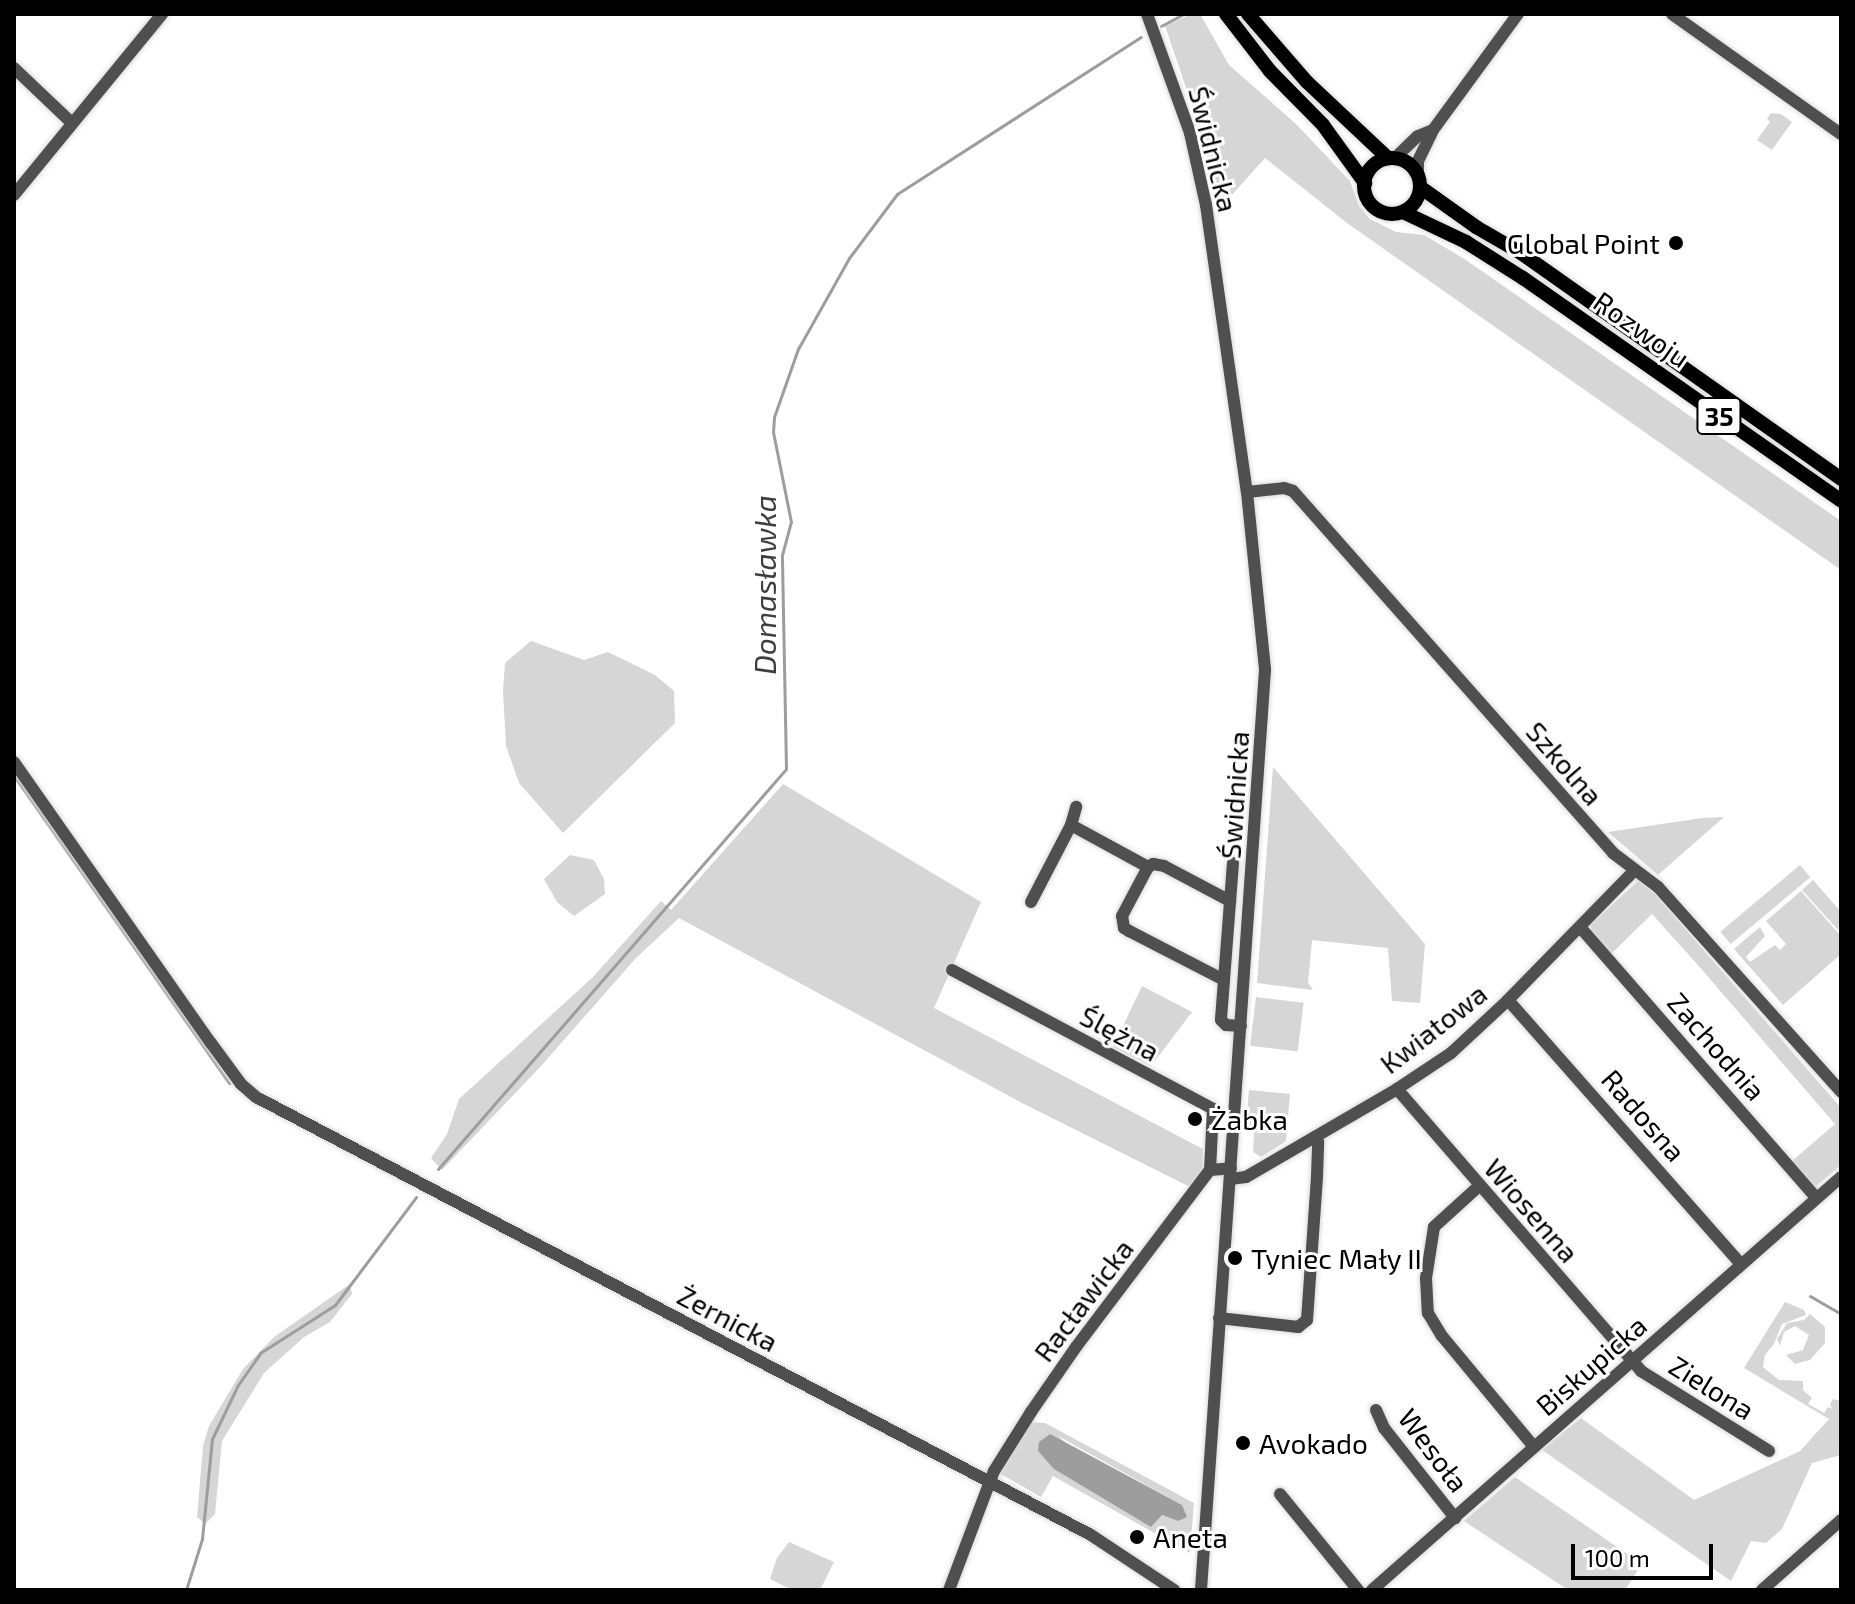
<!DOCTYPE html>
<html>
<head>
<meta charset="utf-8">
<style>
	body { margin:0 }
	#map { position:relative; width:1855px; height:1604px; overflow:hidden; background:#fff; font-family:"Exo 2",sans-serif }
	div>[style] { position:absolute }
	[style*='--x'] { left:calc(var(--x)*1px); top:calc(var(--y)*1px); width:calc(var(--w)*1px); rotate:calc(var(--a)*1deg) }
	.green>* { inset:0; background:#d6d6d6; transform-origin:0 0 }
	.water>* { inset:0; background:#9d9d9d }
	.stream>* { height:3px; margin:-1.5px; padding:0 1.5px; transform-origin:1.5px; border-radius:1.5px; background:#9d9d9d }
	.roads { filter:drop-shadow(0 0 2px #dbdbdb) drop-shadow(0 0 2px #dbdbdb) }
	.minor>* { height:12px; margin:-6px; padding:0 6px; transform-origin:6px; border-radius:6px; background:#4f4f4f }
	.major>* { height:14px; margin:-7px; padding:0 7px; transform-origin:7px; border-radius:7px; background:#000 }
	.major>.ring { margin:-7px; padding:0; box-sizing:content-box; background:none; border:14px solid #000; border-radius:50% }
	.dots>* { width:22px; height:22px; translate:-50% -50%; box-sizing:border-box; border:4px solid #fff; border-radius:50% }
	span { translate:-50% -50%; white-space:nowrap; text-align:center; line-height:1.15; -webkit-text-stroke:6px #fff; paint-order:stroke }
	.shield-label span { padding:2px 6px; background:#fff; border:2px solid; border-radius:6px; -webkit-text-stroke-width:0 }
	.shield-label { font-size:26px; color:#000; font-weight:700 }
	.street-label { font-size:28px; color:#000 }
	.poi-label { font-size:28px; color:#000 }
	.right { translate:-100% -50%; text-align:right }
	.left { translate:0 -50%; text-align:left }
	.water-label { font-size:30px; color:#3e3e3e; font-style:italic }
	.frame { position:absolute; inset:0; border:16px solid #000; pointer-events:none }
	.scale { position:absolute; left:1571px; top:1544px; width:142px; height:36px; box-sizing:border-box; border:4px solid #000; border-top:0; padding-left:10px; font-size:24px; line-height:28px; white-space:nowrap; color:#000; -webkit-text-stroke:6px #fff; paint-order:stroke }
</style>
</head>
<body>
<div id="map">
	<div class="green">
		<div style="clip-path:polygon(1191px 14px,1200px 14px,1229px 65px,1296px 124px,1350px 181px,1359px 206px,1370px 219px,1396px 232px,1424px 235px,1463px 258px,1841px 521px,1841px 570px,1347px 223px,1265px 158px,1221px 207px,1196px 117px,1165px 26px)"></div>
		<div style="clip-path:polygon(1771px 113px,1781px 114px,1792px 122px,1772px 150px,1757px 140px,1770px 122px,1767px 119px)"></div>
		<div style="clip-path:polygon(531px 641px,584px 660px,608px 652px,655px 675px,674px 691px,675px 723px,563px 833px,519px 783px,506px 746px,503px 691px,505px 663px)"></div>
		<div style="clip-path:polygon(1273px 767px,1425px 944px,1420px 1003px,1392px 1001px,1388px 948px,1312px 940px,1308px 983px,1313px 990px,1257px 983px)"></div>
		<div style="clip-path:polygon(783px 784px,981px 902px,934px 1008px,1203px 1149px,1202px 1176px,1194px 1189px,1022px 1103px,679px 918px,636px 958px,541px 1066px,442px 1170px,431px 1158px,447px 1134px,459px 1099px,592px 978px,661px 901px,671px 910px)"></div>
		<div style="clip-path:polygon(1724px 817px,1658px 875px,1608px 832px,1702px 818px)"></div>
		<div style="clip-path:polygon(570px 855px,594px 860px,604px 879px,605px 894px,574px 916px,557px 902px,544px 879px)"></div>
		<div style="left:1800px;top:865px;width:16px;height:104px;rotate:50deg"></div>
		<div style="clip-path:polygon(1813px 880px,1841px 912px,1838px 930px,1802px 890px)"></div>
		<div style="clip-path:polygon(1638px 881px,1653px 892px,1841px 1108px,1841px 1165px,1815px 1187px,1792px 1161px,1835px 1124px,1697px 964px,1652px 914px,1611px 954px,1591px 931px,1591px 924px)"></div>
		<div style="clip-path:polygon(1801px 891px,1841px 936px,1841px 954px,1783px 1005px,1734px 949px,1760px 927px,1765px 936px,1746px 957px,1750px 962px,1775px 945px,1780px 950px,1786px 944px,1766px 921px)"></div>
		<div style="clip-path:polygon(1142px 986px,1192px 1012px,1151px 1066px,1113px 1047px)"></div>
		<div style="left:1256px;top:997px;width:48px;height:49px;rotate:7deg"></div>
		<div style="clip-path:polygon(1249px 1090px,1290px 1094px,1286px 1141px,1261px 1157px,1253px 1152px,1254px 1134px,1246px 1125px)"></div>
		<div style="clip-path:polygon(350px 1284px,352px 1294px,330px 1322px,304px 1337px,264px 1373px,222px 1441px,215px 1514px,205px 1524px,197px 1517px,203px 1446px,209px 1426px,243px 1369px,274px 1337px)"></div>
		<div style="clip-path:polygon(1785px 1302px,1804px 1310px,1806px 1315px,1782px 1324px,1774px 1344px,1765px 1355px,1763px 1367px,1779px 1380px,1803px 1381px,1803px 1390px,1812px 1398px,1808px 1404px,1824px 1413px,1828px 1407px,1832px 1409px,1830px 1404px,1833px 1399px,1841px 1401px,1841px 1455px,1812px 1463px,1782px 1529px,1766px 1543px,1751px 1541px,1731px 1581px,1542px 1450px,1581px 1418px,1694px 1500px,1800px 1451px,1829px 1419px,1744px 1368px)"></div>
		<div style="clip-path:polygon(1810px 1314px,1825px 1327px,1825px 1343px,1810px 1360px,1795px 1364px,1786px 1355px,1803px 1350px,1809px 1335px,1795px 1326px,1784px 1332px,1780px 1346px,1777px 1339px,1787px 1323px,1804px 1320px)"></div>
		<div style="clip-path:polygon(evenodd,1031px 1422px,1045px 1423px,1194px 1503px,1190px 1553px,1053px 1476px,1041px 1497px,999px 1473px,1031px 1422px,1058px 1436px,1182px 1505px,1178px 1521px,1162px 1515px,1156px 1520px,1058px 1436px)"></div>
		<div style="clip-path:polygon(1515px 1477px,1642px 1564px,1625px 1590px,1568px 1590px,1464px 1521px)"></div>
		<div style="clip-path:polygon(789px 1542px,834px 1562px,820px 1590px,792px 1590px,770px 1579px,777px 1558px)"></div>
	</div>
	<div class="water">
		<div style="clip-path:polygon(1050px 1434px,1182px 1505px,1187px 1517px,1178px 1521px,1162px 1515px,1151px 1527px,1054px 1469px,1038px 1451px,1039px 1442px)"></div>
	</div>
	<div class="stream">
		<div style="--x:1161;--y:26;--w:26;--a:-28"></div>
		<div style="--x:14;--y:776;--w:375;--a:55"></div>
		<div style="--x:438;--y:1169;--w:530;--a:-48.98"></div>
		<div style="--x:786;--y:769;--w:214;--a:-91.1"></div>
		<div style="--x:782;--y:555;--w:34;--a:-75"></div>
		<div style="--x:791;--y:522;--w:92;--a:-101.3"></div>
		<div style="--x:773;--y:432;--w:15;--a:-86"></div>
		<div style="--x:774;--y:417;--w:72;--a:-70.6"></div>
		<div style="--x:798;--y:349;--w:104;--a:-60.7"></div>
		<div style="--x:849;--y:258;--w:80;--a:-53.1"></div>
		<div style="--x:897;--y:194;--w:290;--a:-32.8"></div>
		<div style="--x:1810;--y:1296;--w:36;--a:30"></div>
		<div style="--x:186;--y:1590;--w:53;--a:-72.6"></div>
		<div style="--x:202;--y:1539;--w:100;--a:-84.3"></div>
		<div style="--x:212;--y:1439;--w:60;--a:-64.3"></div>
		<div style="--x:238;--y:1385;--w:39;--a:-55"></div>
		<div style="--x:260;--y:1353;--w:89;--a:-32.6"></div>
		<div style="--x:335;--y:1305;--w:135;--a:-53.1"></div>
	</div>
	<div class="roads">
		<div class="minor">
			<div style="--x:1147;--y:14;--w:127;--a:70.1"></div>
			<div style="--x:1190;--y:133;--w:74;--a:77.5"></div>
			<div style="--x:1206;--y:205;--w:290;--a:81.9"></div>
			<div style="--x:1247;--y:492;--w:179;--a:84.2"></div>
			<div style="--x:1265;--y:670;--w:922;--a:93.98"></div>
			<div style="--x:1672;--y:14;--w:207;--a:35.4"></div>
			<div style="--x:14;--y:68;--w:80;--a:43.5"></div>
			<div style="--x:1396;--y:157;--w:30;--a:-44"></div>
			<div style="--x:1418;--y:136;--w:16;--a:-22"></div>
			<div style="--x:1418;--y:175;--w:14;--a:-90"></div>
			<div style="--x:1418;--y:161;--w:34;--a:-64"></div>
			<div style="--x:1433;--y:130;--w:144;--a:-53.8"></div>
			<div style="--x:14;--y:195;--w:234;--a:-50.7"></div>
			<div style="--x:1247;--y:492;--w:37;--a:-6"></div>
			<div style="--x:1284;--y:488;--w:9;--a:18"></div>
			<div style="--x:1293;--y:491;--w:483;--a:48.5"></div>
			<div style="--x:1613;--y:853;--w:56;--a:37.1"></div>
			<div style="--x:1658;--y:887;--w:275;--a:48.2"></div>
			<div style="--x:14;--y:762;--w:343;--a:55"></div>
			<div style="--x:211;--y:1043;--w:51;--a:53.8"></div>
			<div style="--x:241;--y:1084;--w:20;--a:41"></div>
			<div style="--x:256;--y:1097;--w:943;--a:27.68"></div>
			<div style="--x:1091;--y:1535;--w:100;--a:33.5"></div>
			<div style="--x:1071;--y:825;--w:88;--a:28.6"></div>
			<div style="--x:1233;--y:863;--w:157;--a:94.4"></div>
			<div style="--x:1221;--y:1020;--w:7;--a:45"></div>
			<div style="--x:1226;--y:1025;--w:15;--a:4"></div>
			<div style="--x:1031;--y:902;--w:87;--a:-62.5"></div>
			<div style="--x:1071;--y:825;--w:19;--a:-74"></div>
			<div style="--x:1580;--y:927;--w:359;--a:48.9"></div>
			<div style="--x:952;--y:970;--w:296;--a:28"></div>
			<div style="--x:1213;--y:1109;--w:61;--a:92.8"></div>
			<div style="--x:1224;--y:980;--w:107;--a:-152.7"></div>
			<div style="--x:1129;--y:931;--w:6;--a:-149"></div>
			<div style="--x:1124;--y:928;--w:12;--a:-99"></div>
			<div style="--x:1122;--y:916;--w:55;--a:-62"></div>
			<div style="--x:1148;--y:867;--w:6;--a:-31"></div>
			<div style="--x:1153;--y:864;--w:11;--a:10"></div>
			<div style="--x:1164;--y:866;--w:75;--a:27.9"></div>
			<div style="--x:1508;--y:1000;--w:352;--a:48.6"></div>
			<div style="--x:1397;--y:1089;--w:373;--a:49.1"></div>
			<div style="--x:1641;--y:1371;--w:151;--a:32"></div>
			<div style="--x:1230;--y:1179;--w:16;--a:-7"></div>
			<div style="--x:1246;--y:1177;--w:175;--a:-30.2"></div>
			<div style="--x:1397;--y:1089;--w:65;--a:-33.7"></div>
			<div style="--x:1451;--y:1053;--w:78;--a:-42.9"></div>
			<div style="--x:1508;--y:1000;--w:180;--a:-45.7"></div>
			<div style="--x:1479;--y:1186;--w:61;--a:137.7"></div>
			<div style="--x:1434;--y:1227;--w:52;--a:98.9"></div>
			<div style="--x:1426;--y:1278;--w:35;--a:87"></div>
			<div style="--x:1428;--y:1313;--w:27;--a:59"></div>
			<div style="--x:1442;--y:1336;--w:144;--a:50.3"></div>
			<div style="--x:1219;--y:1318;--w:80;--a:6.5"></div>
			<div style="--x:1298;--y:1327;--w:11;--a:-38"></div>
			<div style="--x:1307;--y:1320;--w:144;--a:-86"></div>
			<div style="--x:1317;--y:1176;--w:34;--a:-88"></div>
			<div style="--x:1318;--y:1142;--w:6;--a:-121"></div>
			<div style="--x:1376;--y:1410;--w:20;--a:66"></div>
			<div style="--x:1384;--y:1428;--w:115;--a:51.7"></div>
			<div style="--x:1280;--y:1494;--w:124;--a:50.9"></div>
			<div style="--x:949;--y:1590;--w:127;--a:-69.3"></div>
			<div style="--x:994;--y:1471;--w:70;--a:-57.9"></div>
			<div style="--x:1031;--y:1412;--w:79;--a:-55.3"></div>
			<div style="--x:1076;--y:1347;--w:222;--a:-52.9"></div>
			<div style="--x:1210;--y:1170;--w:21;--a:-5"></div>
			<div style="--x:1372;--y:1590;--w:625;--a:-41.37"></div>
			<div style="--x:1762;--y:1590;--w:106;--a:-41.5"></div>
		</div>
		<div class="major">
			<div style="--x:1226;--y:14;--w:72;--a:52.3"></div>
			<div style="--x:1270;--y:71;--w:76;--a:45.5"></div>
			<div style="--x:1323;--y:125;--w:72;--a:54.1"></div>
			<div style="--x:1248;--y:14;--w:90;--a:49.1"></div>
			<div style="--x:1307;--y:82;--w:110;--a:43.2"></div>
			<div class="ring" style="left:1364px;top:158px;width:42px;height:42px"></div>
			<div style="--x:1420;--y:187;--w:69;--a:35.5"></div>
			<div style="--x:1476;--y:227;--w:52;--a:30"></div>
			<div style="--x:1521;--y:253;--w:392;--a:35.2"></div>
			<div style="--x:1405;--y:213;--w:68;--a:25.4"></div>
			<div style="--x:1466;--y:242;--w:67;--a:32.3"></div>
			<div style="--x:1523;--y:278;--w:388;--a:35"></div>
		</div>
	</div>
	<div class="dots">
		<div style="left:1676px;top:243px;background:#000"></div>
		<div style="left:1195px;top:1119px;background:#000"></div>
		<div style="left:1235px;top:1258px;background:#000"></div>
		<div style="left:1243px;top:1443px;background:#000"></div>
		<div style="left:1137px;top:1537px;background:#000"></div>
	</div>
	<div class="shield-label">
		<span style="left:1719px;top:416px">35</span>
	</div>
	<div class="street-label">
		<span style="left:1214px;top:149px;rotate:76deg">Świdnicka</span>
		<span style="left:1642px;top:329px;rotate:35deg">Rozwoju</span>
		<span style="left:1565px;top:763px;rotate:49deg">Szkolna</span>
		<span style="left:1234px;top:795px;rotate:-86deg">Świdnicka</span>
		<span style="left:1433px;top:1028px;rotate:-38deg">Kwiatowa</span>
		<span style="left:1120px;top:1033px;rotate:28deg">Ślężna</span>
		<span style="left:1717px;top:1046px;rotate:49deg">Zachodnia</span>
		<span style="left:1644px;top:1115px;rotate:49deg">Radosna</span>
		<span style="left:1532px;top:1210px;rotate:49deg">Wiosenna</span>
		<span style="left:1083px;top:1300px;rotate:-53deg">Racławicka</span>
		<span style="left:728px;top:1318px;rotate:28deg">Żernicka</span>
		<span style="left:1591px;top:1365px;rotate:-41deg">Biskupicka</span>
		<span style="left:1712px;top:1387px;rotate:32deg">Zielona</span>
		<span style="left:1434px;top:1450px;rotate:53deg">Wesoła</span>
	</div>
	<div class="poi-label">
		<span class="right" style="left:1660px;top:243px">Global Point</span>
		<span class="left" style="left:1211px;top:1119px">Żabka</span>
		<span class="left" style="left:1251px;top:1258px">Tyniec Mały II</span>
		<span class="left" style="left:1259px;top:1443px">Avokado</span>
		<span class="left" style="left:1153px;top:1537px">Aneta</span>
	</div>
	<div class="water-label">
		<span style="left:764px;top:585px;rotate:-90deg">Domasławka</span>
	</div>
	<div class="frame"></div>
	<div class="scale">100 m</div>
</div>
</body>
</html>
